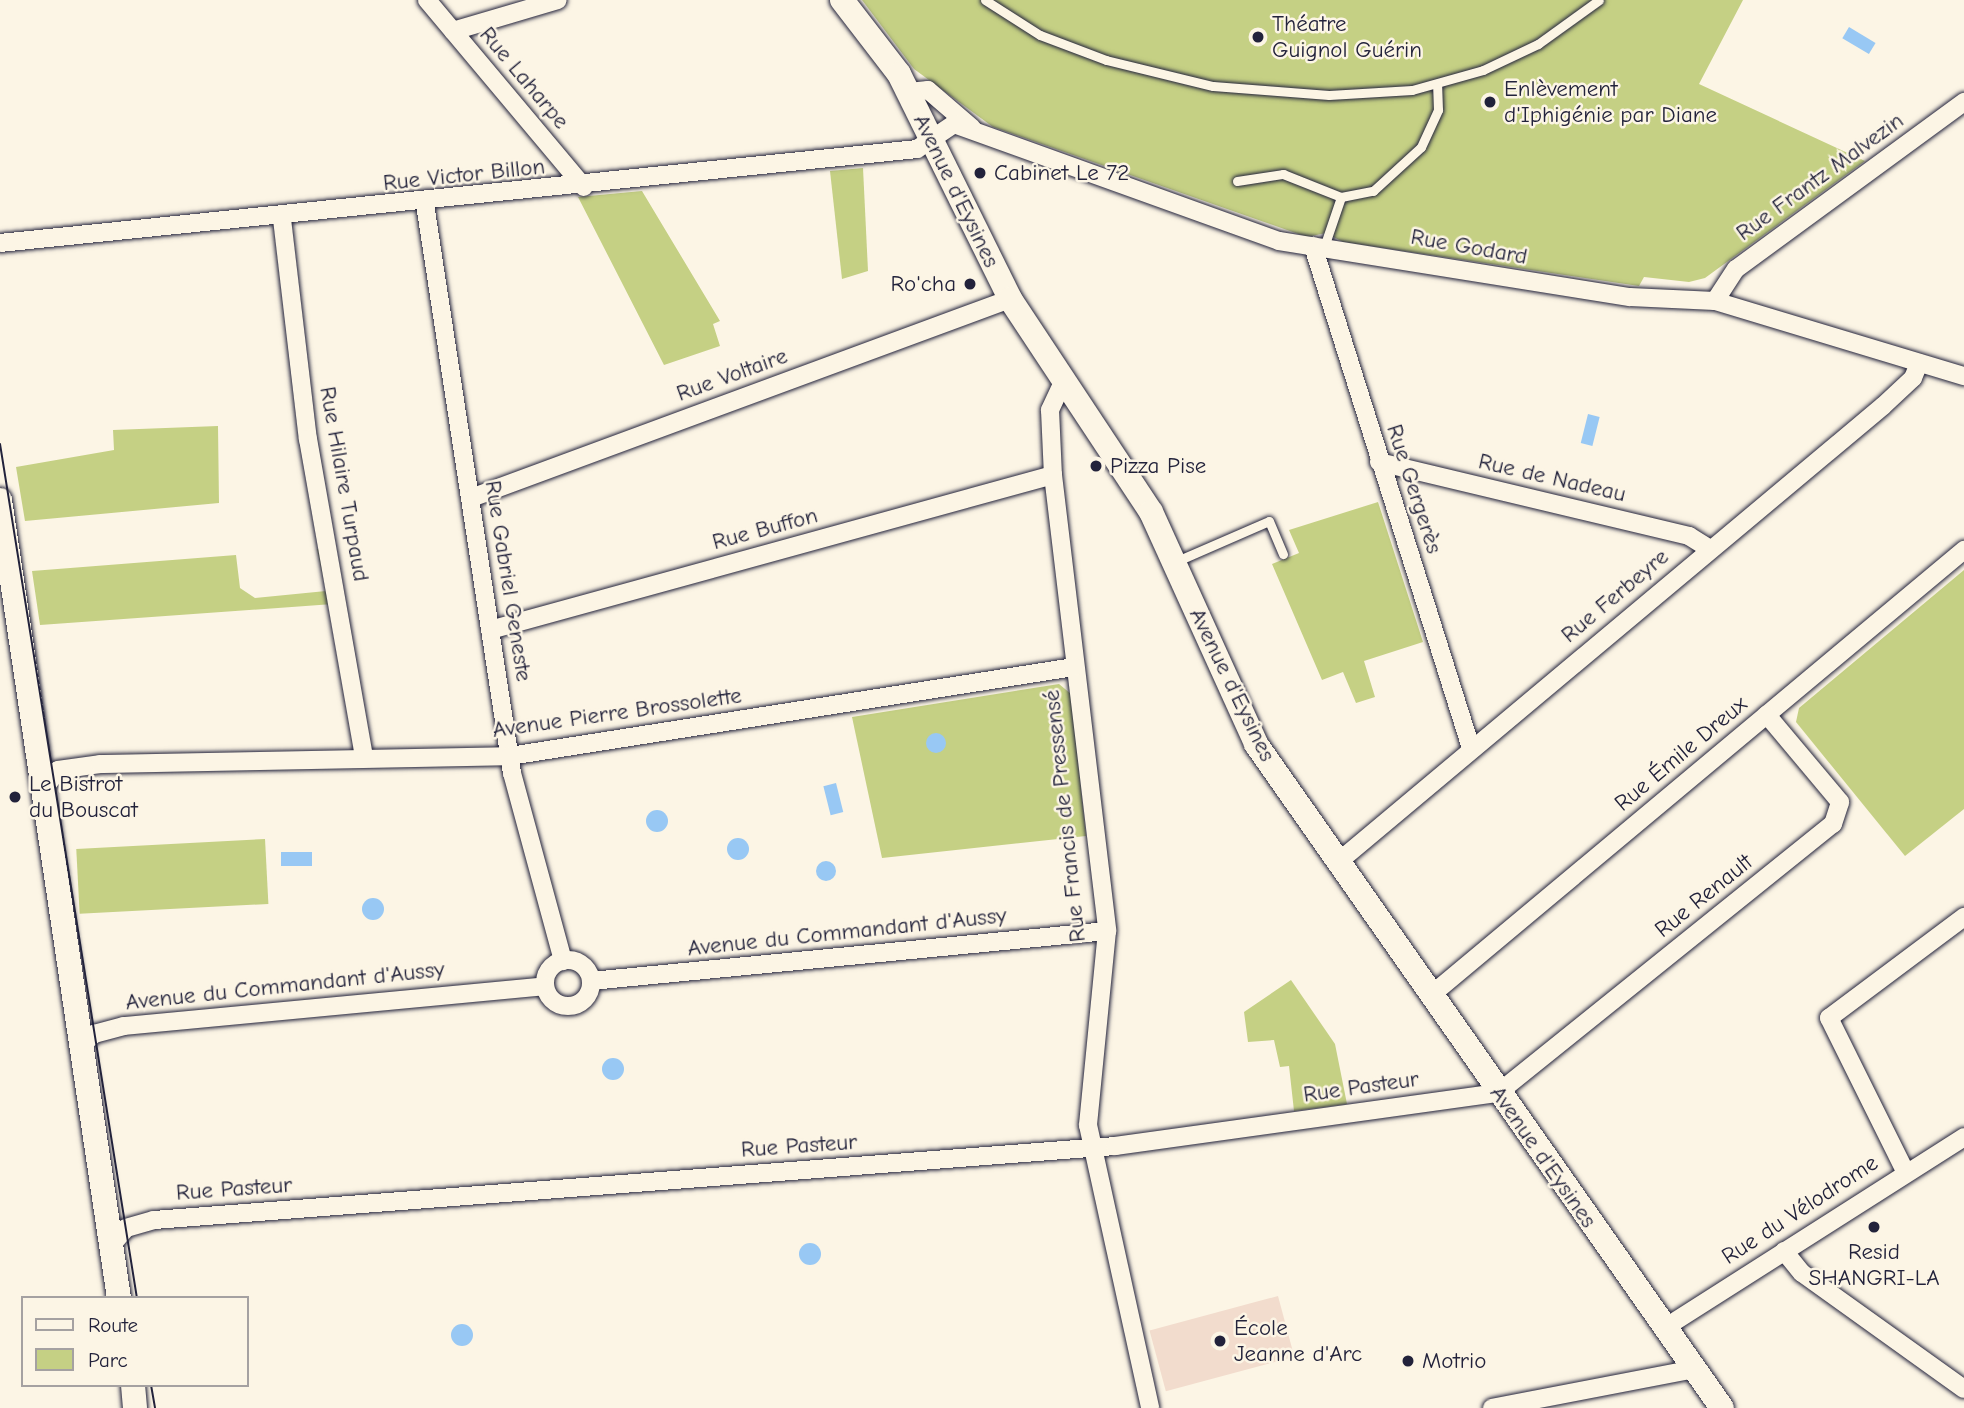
<!DOCTYPE html>
<html>
<head>
<meta charset="utf-8">
<style>
	body { margin:0 }
	#map { position:relative; width:1964px; height:1408px; overflow:hidden; background:#fcf5e5; font-family:"Comic Neue",sans-serif }
	div>[style] { position:absolute }
	[style*='--x'] { left:calc(var(--x)*1px); top:calc(var(--y)*1px); width:calc(var(--w)*1px); rotate:calc(var(--a)*1deg) }
	.built>* { inset:0; background:#f2dccd; transform-origin:0 0 }
	.green>* { inset:0; background:#c5d084; transform-origin:0 0 }
	.water>* { inset:0; background:#98c8f4; transform-origin:0 0 }
	.round { border-radius:50% }
	.roads { filter:drop-shadow(0 0 2px #22223b) drop-shadow(0 0 2px #22223b) }
	.lane>* { height:9px; margin:-4.5px; padding:0 4.5px; transform-origin:4.5px; border-radius:4.5px; background:#fcf5e5 }
	.street>* { height:18px; margin:-9px; padding:0 9px; transform-origin:9px; border-radius:9px; background:#fcf5e5 }
	.street>.ring { margin:-9px; padding:0; box-sizing:content-box; background:none; border:18px solid #fcf5e5; border-radius:50% }
	.secondary>* { height:24px; margin:-12px; padding:0 12px; transform-origin:12px; border-radius:12px; background:#fcf5e5 }
	.tram>* { height:2px; margin:-1px; padding:0 1px; transform-origin:1px; border-radius:1px; background:#22223b }
	.dots>* { width:19px; height:19px; translate:-50% -50%; box-sizing:border-box; border:4px solid #fcf5e5; border-radius:50% }
	span { translate:-50% -50%; white-space:nowrap; text-align:center; line-height:1.15; -webkit-text-stroke:5px #fcf5e5; paint-order:stroke }
	.poi-label { font-size:23px; color:#22223b }
	.left { translate:0 -50%; text-align:left }
	.right { translate:-100% -50%; text-align:right }
	.street-label { font-size:23px; color:#22223b }
	.legend { position:absolute; left:21px; top:1296px; width:228px; height:91px; box-sizing:border-box; background:#fcf5e5; border:2px solid #a5a1a1; margin:0; padding:9px 12px; list-style:none; font-size:21px; color:#22223b }
	.legend li { display:flex; align-items:center; gap:14px; height:35px }
	.legend b { width:35px; border:2px solid #a5a1a1 }
</style>
</head>
<body>
<div id="map">
	<div class="built">
		<div style="left:1278px;top:1296px;width:63px;height:133px;rotate:75deg"></div>
	</div>
	<div class="green">
		<div style="clip-path:polygon(862px 0,1743px 0,1699px 84px,1865px 161px,1705px 278px,1689px 282px,1644px 277px,1639px 286px,1343px 242px,1326px 233px,1307px 237px,993px 127px,914px 69px)"></div>
		<div style="clip-path:polygon(863px 168px,868px 271px,842px 279px,830px 171px)"></div>
		<div style="clip-path:polygon(642px 191px,720px 321px,713px 324px,720px 346px,664px 365px,578px 197px)"></div>
		<div style="clip-path:polygon(218px 426px,219px 503px,25px 521px,16px 467px,114px 450px,113px 430px)"></div>
		<div style="clip-path:polygon(1378px 502px,1423px 642px,1364px 661px,1375px 697px,1356px 703px,1343px 672px,1322px 680px,1272px 564px,1299px 553px,1289px 530px)"></div>
		<div style="clip-path:polygon(326px 548px,333px 604px,40px 625px,32px 571px,236px 555px,240px 588px,255px 598px,326px 591px,317px 549px)"></div>
		<div style="clip-path:polygon(1964px 570px,1964px 809px,1905px 856px,1796px 722px,1799px 708px)"></div>
		<div style="clip-path:polygon(1059px 684px,1071px 694px,1086px 836px,882px 858px,852px 717px)"></div>
		<div style="left:265px;top:839px;width:65px;height:189px;rotate:87deg"></div>
		<div style="clip-path:polygon(1291px 980px,1335px 1044px,1347px 1104px,1294px 1111px,1289px 1066px,1280px 1067px,1274px 1040px,1248px 1042px,1244px 1012px)"></div>
	</div>
	<div class="water">
		<div style="left:1849px;top:27px;width:31px;height:13px;rotate:31deg"></div>
		<div style="left:1588px;top:414px;width:12px;height:30px;rotate:14deg"></div>
		<div class="round" style="left:926px;top:733px;width:20px;height:20px"></div>
		<div style="left:836px;top:783px;width:30px;height:13px;rotate:76deg"></div>
		<div class="round" style="left:646px;top:810px;width:22px;height:22px"></div>
		<div class="round" style="left:727px;top:838px;width:22px;height:22px"></div>
		<div style="left:312px;top:852px;width:14px;height:31px;rotate:90deg"></div>
		<div class="round" style="left:816px;top:861px;width:20px;height:20px"></div>
		<div class="round" style="left:362px;top:898px;width:22px;height:22px"></div>
		<div class="round" style="left:602px;top:1058px;width:22px;height:22px"></div>
		<div class="round" style="left:799px;top:1243px;width:22px;height:22px"></div>
		<div class="round" style="left:451px;top:1324px;width:22px;height:22px"></div>
	</div>
	<div class="roads">
		<div class="lane">
			<div style="--x:985;--y:0;--w:65;--a:32.5"></div>
			<div style="--x:1040;--y:35;--w:71;--a:20.7"></div>
			<div style="--x:1106;--y:60;--w:110;--a:13.7"></div>
			<div style="--x:1213;--y:86;--w:116;--a:4.4"></div>
			<div style="--x:1329;--y:95;--w:83;--a:-3.4"></div>
			<div style="--x:1412;--y:90;--w:74;--a:-15.7"></div>
			<div style="--x:1483;--y:70;--w:61;--a:-25.3"></div>
			<div style="--x:1538;--y:44;--w:75;--a:-35.8"></div>
			<div style="--x:1237;--y:181;--w:47;--a:-8.7"></div>
			<div style="--x:1283;--y:174;--w:62;--a:21.6"></div>
			<div style="--x:1341;--y:197;--w:53;--a:108.8"></div>
			<div style="--x:1341;--y:197;--w:33;--a:-11"></div>
			<div style="--x:1373;--y:191;--w:65;--a:-42.5"></div>
			<div style="--x:1421;--y:147;--w:41;--a:-65.3"></div>
			<div style="--x:1438;--y:110;--w:25;--a:-92"></div>
			<div style="--x:1177;--y:561;--w:100;--a:-23.5"></div>
			<div style="--x:1269;--y:521;--w:36;--a:67"></div>
		</div>
		<div class="street">
			<div style="--x:427;--y:0;--w:244;--a:50"></div>
			<div style="--x:453;--y:31;--w:109;--a:-16.4"></div>
			<div style="--x:909;--y:92;--w:19;--a:-6"></div>
			<div style="--x:928;--y:90;--w:58;--a:40.8"></div>
			<div style="--x:425;--y:204;--w:576;--a:81.31"></div>
			<div style="--x:512;--y:773;--w:195;--a:74.8"></div>
			<div style="--x:282;--y:219;--w:222;--a:83.3"></div>
			<div style="--x:308;--y:439;--w:323;--a:80"></div>
			<div style="--x:0;--y:243;--w:922;--a:-5.85"></div>
			<div style="--x:917;--y:149;--w:45;--a:-34"></div>
			<div style="--x:954;--y:124;--w:345;--a:19.8"></div>
			<div style="--x:1279;--y:241;--w:355;--a:9.1"></div>
			<div style="--x:1630;--y:297;--w:85;--a:2.7"></div>
			<div style="--x:1715;--y:301;--w:260;--a:16.8"></div>
			<div style="--x:1313;--y:246;--w:526;--a:72.53"></div>
			<div style="--x:1715;--y:301;--w:38;--a:-57"></div>
			<div style="--x:1736;--y:269;--w:283;--a:-36.2"></div>
			<div style="--x:1063;--y:382;--w:31;--a:115"></div>
			<div style="--x:1050;--y:410;--w:65;--a:87.4"></div>
			<div style="--x:1053;--y:475;--w:459;--a:83.2"></div>
			<div style="--x:1107;--y:931;--w:195;--a:95.6"></div>
			<div style="--x:1088;--y:1125;--w:290;--a:77.6"></div>
			<div style="--x:1379;--y:462;--w:319;--a:13.4"></div>
			<div style="--x:1689;--y:536;--w:25;--a:32"></div>
			<div style="--x:471;--y:498;--w:575;--a:-20.26"></div>
			<div style="--x:490;--y:630;--w:584;--a:-15.39"></div>
			<div style="--x:46;--y:786;--w:20;--a:-53"></div>
			<div style="--x:58;--y:770;--w:42;--a:-8.1"></div>
			<div style="--x:100;--y:764;--w:410;--a:-1.1"></div>
			<div style="--x:510;--y:756;--w:571;--a:-8.97"></div>
			<div style="--x:1337;--y:863;--w:712;--a:-39.93"></div>
			<div style="--x:1883;--y:406;--w:41;--a:-43"></div>
			<div style="--x:1913;--y:378;--w:16;--a:-68"></div>
			<div class="ring" style="left:545px;top:960px;width:28px;height:28px"></div>
			<div style="--x:591;--y:981;--w:518;--a:-5.53"></div>
			<div style="--x:1430;--y:996;--w:696;--a:-39.87"></div>
			<div style="--x:79;--y:1048;--w:21;--a:-43"></div>
			<div style="--x:94;--y:1034;--w:31;--a:-15"></div>
			<div style="--x:124;--y:1026;--w:423;--a:-5.4"></div>
			<div style="--x:1905;--y:1171;--w:171;--a:-116.4"></div>
			<div style="--x:1829;--y:1018;--w:169;--a:-36.8"></div>
			<div style="--x:111;--y:1246;--w:23;--a:-50"></div>
			<div style="--x:126;--y:1228;--w:29;--a:-16"></div>
			<div style="--x:154;--y:1220;--w:964;--a:-4.4"></div>
			<div style="--x:1115;--y:1146;--w:387;--a:-7.9"></div>
			<div style="--x:1498;--y:1093;--w:430;--a:-38.8"></div>
			<div style="--x:1833;--y:824;--w:23;--a:-72"></div>
			<div style="--x:1840;--y:802;--w:114;--a:-130"></div>
			<div style="--x:1784;--y:1251;--w:28;--a:51"></div>
			<div style="--x:1802;--y:1273;--w:199;--a:35.6"></div>
			<div style="--x:1666;--y:1327;--w:353;--a:-32.5"></div>
			<div style="--x:1492;--y:1408;--w:206;--a:-10.9"></div>
		</div>
		<div class="secondary">
			<div style="--x:842;--y:0;--w:93;--a:52.4"></div>
			<div style="--x:899;--y:74;--w:251;--a:63.7"></div>
			<div style="--x:1010;--y:299;--w:255;--a:56.5"></div>
			<div style="--x:1151;--y:512;--w:255;--a:65.6"></div>
			<div style="--x:1256;--y:744;--w:811;--a:54.94"></div>
			<div style="--x:0;--y:500;--w:807;--a:81.52"></div>
			<div style="--x:133;--y:1385;--w:23;--a:85"></div>
		</div>
	</div>
	<div class="tram">
		<div style="--x:0;--y:444;--w:865;--a:80.89"></div>
		<div style="--x:151;--y:1385;--w:23;--a:80"></div>
	</div>
	<div class="dots">
		<div style="left:1258px;top:37px;background:#22223b"></div>
		<div style="left:1490px;top:102px;background:#22223b"></div>
		<div style="left:980px;top:173px;background:#22223b"></div>
		<div style="left:970px;top:284px;background:#22223b"></div>
		<div style="left:1096px;top:466px;background:#22223b"></div>
		<div style="left:15px;top:797px;background:#22223b"></div>
		<div style="left:1874px;top:1227px;background:#22223b"></div>
		<div style="left:1220px;top:1341px;background:#22223b"></div>
		<div style="left:1408px;top:1361px;background:#22223b"></div>
	</div>
	<div class="poi-label">
		<span class="left" style="left:1272px;top:37px">Théatre<br>Guignol Guérin</span>
		<span class="left" style="left:1504px;top:102px">Enlèvement<br>d'Iphigénie par Diane</span>
		<span class="left" style="left:994px;top:173px">Cabinet Le 72</span>
		<span class="right" style="left:956px;top:284px">Ro'cha</span>
		<span class="left" style="left:1110px;top:466px">Pizza Pise</span>
		<span class="left" style="left:29px;top:797px">Le Bistrot<br>du Bouscat</span>
		<span style="left:1874px;top:1265px">Resid<br>SHANGRI-LA</span>
		<span class="left" style="left:1234px;top:1341px">École<br>Jeanne d'Arc</span>
		<span class="left" style="left:1422px;top:1361px">Motrio</span>
	</div>
	<div class="street-label">
		<span style="left:524px;top:78px;rotate:50deg">Rue Laharpe</span>
		<span style="left:464px;top:175px;rotate:-6deg">Rue Victor Billon</span>
		<span style="left:1820px;top:177px;rotate:-36deg">Rue Frantz Malvezin</span>
		<span style="left:956px;top:191px;rotate:64deg">Avenue d'Eysines</span>
		<span style="left:1469px;top:247px;rotate:10deg">Rue Godard</span>
		<span style="left:732px;top:375px;rotate:-20deg">Rue Voltaire</span>
		<span style="left:1552px;top:478px;rotate:13deg">Rue de Nadeau</span>
		<span style="left:344px;top:484px;rotate:80deg">Rue Hilaire Turpaud</span>
		<span style="left:1414px;top:489px;rotate:72deg">Rue Gergerès</span>
		<span style="left:765px;top:529px;rotate:-15deg">Rue Buffon</span>
		<span style="left:508px;top:581px;rotate:81deg">Rue Gabriel Geneste</span>
		<span style="left:1615px;top:596px;rotate:-40deg">Rue Ferbeyre</span>
		<span style="left:1232px;top:685px;rotate:64deg">Avenue d'Eysines</span>
		<span style="left:617px;top:713px;rotate:-8deg">Avenue Pierre Brossolette</span>
		<span style="left:1681px;top:754px;rotate:-40deg">Rue Émile Dreux</span>
		<span style="left:1065px;top:816px;rotate:-96deg">Rue Francis de Pressensé</span>
		<span style="left:1704px;top:896px;rotate:-39deg">Rue Renault</span>
		<span style="left:847px;top:932px;rotate:-6deg">Avenue du Commandant d'Aussy</span>
		<span style="left:285px;top:986px;rotate:-6deg">Avenue du Commandant d'Aussy</span>
		<span style="left:1361px;top:1087px;rotate:-8deg">Rue Pasteur</span>
		<span style="left:799px;top:1146px;rotate:-4deg">Rue Pasteur</span>
		<span style="left:1543px;top:1157px;rotate:55deg">Avenue d'Eysines</span>
		<span style="left:234px;top:1189px;rotate:-4deg">Rue Pasteur</span>
		<span style="left:1800px;top:1210px;rotate:-33deg">Rue du Vélodrome</span>
	</div>
	<ul class="legend">
	<li><b style="height:9px;background:#fcf5e5"></b>Route</li>
	<li><b style="height:19px;background:#c5d084"></b>Parc</li>
	</ul>
</div>
</body>
</html>
